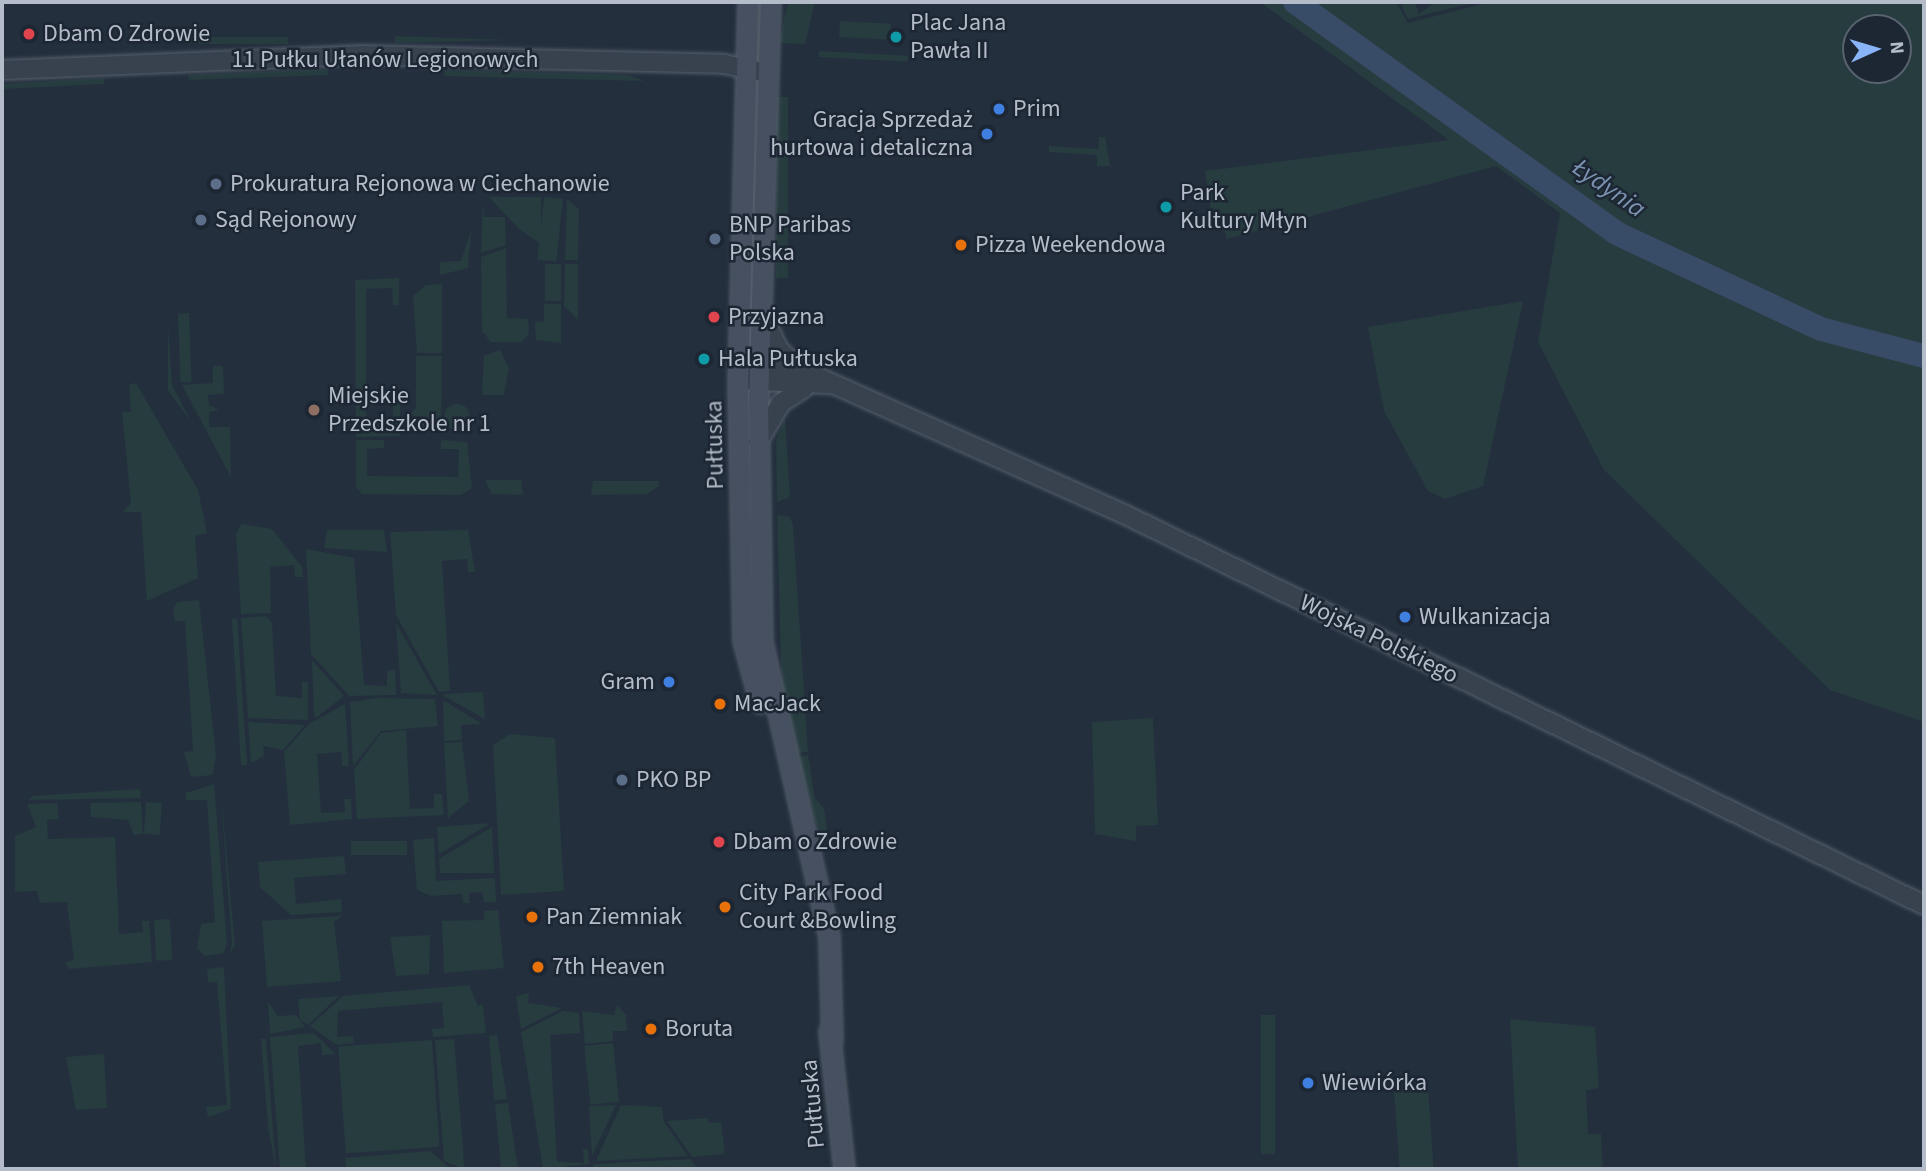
<!DOCTYPE html>
<html>
<head>
<meta charset="utf-8">
<style>
	body { margin:0 }
	#map { position:relative; width:1926px; height:1171px; overflow:hidden; background:#242f3e; font-family:"Source Sans 3",sans-serif }
	div>[style] { position:absolute }
	[style*='--x'] { left:calc(var(--x)*1px); top:calc(var(--y)*1px); width:calc(var(--w)*1px); rotate:calc(var(--a)*1deg) }
	.green>* { inset:0; background:#263c3f; transform-origin:0 0 }
	.round { border-radius:50% }
	.river>* { height:24px; margin:-12px; padding:0 12px; transform-origin:12px; border-radius:12px; background:#394c67 }
	.roads { filter:drop-shadow(0 0 2px #565f6c) drop-shadow(0 0 2px #565f6c) }
	.tertiary>* { height:18px; margin:-9px; padding:0 9px; transform-origin:9px; border-radius:9px; background:#38414e }
	.secondary>* { height:19px; margin:-9.5px; padding:0 9.5px; transform-origin:9.5px; border-radius:9.5px; background:#465061 }
	.dots>* { width:19px; height:19px; translate:-50% -50%; box-sizing:border-box; border:4px solid #1d2633; border-radius:50% }
	span { translate:-50% -50%; white-space:nowrap; text-align:center; line-height:1.15; -webkit-text-stroke:5px #1d2633; paint-order:stroke }
	.poi-label { font-size:24px; color:#b4bcc9 }
	.left { translate:0 -50%; text-align:left }
	.right { translate:-100% -50%; text-align:right }
	.street-label { font-size:24px; color:#b4bcc9 }
	.water-label { font-size:26px; color:#7c92b1; font-style:italic }
	.frame { position:absolute; inset:0; border:4px solid #b4bcc9; pointer-events:none }
	.north { position:absolute; left:1842px; top:14px; width:70px; height:70px; box-sizing:border-box; background:#1d2633; border:2px solid #59626f; border-radius:50%; rotate:86deg; font-size:19px; font-weight:700; line-height:28px; text-align:center; color:#b4bcc9 }
	.north::after { content:''; display:block; margin:auto; width:24px; height:32px; background:#8ab4f8; clip-path:polygon(50% 0,100% 100%,50% 72%,0 100%) }
</style>
</head>
<body>
<div id="map">
	<div class="green">
		<div style="clip-path:polygon(788px 2px,815px 2px,805px 44px,779px 43px)"></div>
		<div style="clip-path:polygon(evenodd,1260px 2px,1396px 2px,1408px 23px,1490px 2px,1924px 2px,1924px 722px,1830px 690px,1604px 470px,1538px 342px,1560px 213px,1496px 166px,1227px 239px,1220px 217px,1212px 219px,1205px 171px,1449px 140px,1260px 2px,1856px 28px,1898px 28px,1898px 70px,1856px 70px,1856px 28px)"></div>
		<div style="clip-path:polygon(1400px 2px,1415px 2px,1419px 14px,1435px 2px,1476px 2px,1408px 19px)"></div>
		<div style="left:840px;top:21px;width:51px;height:16px;rotate:3deg"></div>
		<div style="clip-path:polygon(395px 36px,513px 40px,395px 43px)"></div>
		<div style="left:288px;top:37px;width:7px;height:100px;rotate:90deg"></div>
		<div style="left:819px;top:51px;width:89px;height:6px;rotate:3deg"></div>
		<div style="clip-path:polygon(328px 69px,328px 75px,189px 80px,188px 75px)"></div>
		<div style="clip-path:polygon(445px 70px,629px 75px,644px 81px,444px 76px)"></div>
		<div style="clip-path:polygon(104px 78px,104px 84px,2px 89px,2px 84px)"></div>
		<div style="left:776px;top:97px;width:12px;height:181px"></div>
		<div style="clip-path:polygon(1099px 137px,1105px 137px,1110px 166px,1097px 166px,1097px 155px,1049px 152px,1049px 146px,1098px 149px)"></div>
		<div style="clip-path:polygon(489px 197px,541px 197px,541px 244px,519px 229px)"></div>
		<div style="left:544px;top:197px;width:19px;height:63px;rotate:6deg"></div>
		<div style="clip-path:polygon(567px 199px,579px 209px,578px 260px,565px 260px)"></div>
		<div style="clip-path:polygon(483px 203px,484px 217px,505px 217px,506px 245px,481px 253px)"></div>
		<div style="clip-path:polygon(471px 231px,468px 268px,440px 275px,440px 262px,461px 261px)"></div>
		<div style="clip-path:polygon(506px 248px,507px 318px,528px 319px,529px 333px,522px 342px,491px 342px,482px 331px,481px 257px)"></div>
		<div style="left:545px;top:264px;width:16px;height:37px"></div>
		<div style="clip-path:polygon(565px 264px,578px 264px,578px 320px,564px 306px)"></div>
		<div style="clip-path:polygon(399px 278px,399px 305px,393px 305px,392px 288px,366px 289px,366px 421px,393px 421px,393px 404px,400px 404px,400px 436px,356px 437px,355px 280px)"></div>
		<div style="clip-path:polygon(442px 284px,442px 353px,417px 353px,413px 296px,426px 285px)"></div>
		<div style="clip-path:polygon(1523px 301px,1483px 486px,1445px 499px,1428px 491px,1384px 411px,1368px 327px)"></div>
		<div style="clip-path:polygon(544px 304px,561px 304px,561px 343px,536px 340px,535px 322px,544px 321px)"></div>
		<div style="left:189px;top:313px;width:69px;height:11px;rotate:88deg"></div>
		<div style="clip-path:polygon(168px 327px,172px 385px,191px 422px,168px 390px)"></div>
		<div style="clip-path:polygon(500px 350px,509px 368px,504px 395px,482px 395px,484px 356px)"></div>
		<div style="clip-path:polygon(416px 356px,442px 356px,441px 430px,420px 428px,411px 413px,416px 408px)"></div>
		<div style="clip-path:polygon(213px 366px,223px 366px,224px 394px,208px 395px,209px 405px,219px 410px,209px 412px,209px 427px,230px 427px,231px 477px,182px 385px,213px 383px)"></div>
		<div style="clip-path:polygon(136px 383px,198px 490px,207px 533px,195px 536px,198px 578px,147px 601px,141px 512px,123px 512px,131px 503px,122px 412px,131px 412px,129px 385px)"></div>
		<div class="round" style="left:444px;top:404px;width:26px;height:26px"></div>
		<div style="clip-path:polygon(785px 418px,790px 497px,777px 502px,776px 440px)"></div>
		<div style="clip-path:polygon(356px 440px,384px 440px,384px 448px,367px 449px,367px 476px,458px 477px,459px 449px,441px 449px,441px 440px,467px 442px,472px 488px,461px 495px,362px 494px,356px 487px)"></div>
		<div style="clip-path:polygon(485px 480px,521px 480px,523px 495px,492px 494px)"></div>
		<div style="clip-path:polygon(593px 481px,659px 481px,659px 486px,647px 494px,591px 495px)"></div>
		<div style="clip-path:polygon(777px 515px,790px 517px,793px 526px,808px 752px,797px 753px,782px 698px)"></div>
		<div style="clip-path:polygon(242px 524px,272px 529px,302px 567px,303px 577px,295px 577px,294px 565px,270px 567px,271px 613px,241px 614px,236px 533px)"></div>
		<div style="clip-path:polygon(327px 530px,384px 530px,387px 552px,324px 548px)"></div>
		<div style="clip-path:polygon(468px 530px,475px 572px,468px 572px,467px 559px,442px 561px,450px 691px,439px 692px,396px 615px,390px 532px)"></div>
		<div style="clip-path:polygon(306px 549px,354px 558px,364px 685px,387px 686px,387px 671px,395px 670px,396px 695px,349px 696px,311px 654px)"></div>
		<div style="clip-path:polygon(199px 600px,216px 755px,213px 775px,191px 777px,184px 752px,193px 751px,185px 621px,175px 621px,173px 609px,177px 602px)"></div>
		<div style="clip-path:polygon(266px 616px,272px 623px,276px 696px,302px 698px,302px 682px,308px 682px,308px 720px,248px 718px,241px 618px)"></div>
		<div style="clip-path:polygon(237px 618px,247px 765px,241px 765px,232px 619px)"></div>
		<div style="clip-path:polygon(396px 623px,437px 695px,401px 693px)"></div>
		<div style="clip-path:polygon(312px 660px,344px 696px,316px 718px,314px 715px)"></div>
		<div style="clip-path:polygon(483px 692px,485px 719px,444px 696px,444px 694px)"></div>
		<div style="clip-path:polygon(377px 698px,435px 699px,438px 726px,381px 731px,353px 766px,350px 702px)"></div>
		<div style="clip-path:polygon(443px 702px,445px 701px,482px 724px,461px 725px,462px 740px,444px 741px)"></div>
		<div style="clip-path:polygon(345px 704px,349px 766px,342px 766px,341px 752px,317px 754px,321px 813px,345px 812px,344px 799px,351px 799px,352px 819px,290px 825px,284px 752px,309px 724px)"></div>
		<div style="clip-path:polygon(1153px 718px,1158px 825px,1136px 826px,1136px 841px,1095px 834px,1092px 722px)"></div>
		<div style="clip-path:polygon(248px 722px,305px 725px,283px 750px,263px 746px,264px 756px,251px 763px)"></div>
		<div style="clip-path:polygon(406px 730px,410px 809px,434px 808px,434px 794px,442px 794px,444px 815px,357px 819px,354px 770px,381px 733px)"></div>
		<div style="clip-path:polygon(510px 734px,555px 738px,564px 891px,501px 895px,493px 745px)"></div>
		<div style="clip-path:polygon(462px 742px,469px 801px,448px 818px,444px 743px)"></div>
		<div style="clip-path:polygon(808px 755px,815px 798px,824px 808px,829px 843px,820px 839px,798px 757px)"></div>
		<div style="clip-path:polygon(214px 784px,227px 943px,224px 953px,205px 956px,197px 948px,201px 924px,215px 922px,207px 800px,186px 800px,186px 793px)"></div>
		<div style="clip-path:polygon(220px 785px,235px 945px,230px 953px,232px 944px)"></div>
		<div style="clip-path:polygon(140px 789px,141px 798px,28px 800px,33px 796px)"></div>
		<div style="clip-path:polygon(141px 802px,143px 834px,134px 835px,128px 820px,91px 817px,90px 803px)"></div>
		<div style="left:146px;top:802px;width:16px;height:32px;rotate:4deg"></div>
		<div style="clip-path:polygon(57px 803px,59px 819px,47px 820px,48px 839px,115px 837px,119px 934px,143px 932px,142px 921px,149px 921px,152px 962px,69px 969px,65px 963px,74px 960px,67px 902px,40px 903px,37px 891px,15px 892px,15px 836px,36px 827px,27px 804px)"></div>
		<div style="clip-path:polygon(491px 823px,439px 854px,437px 827px)"></div>
		<div style="clip-path:polygon(492px 827px,494px 873px,440px 873px,439px 859px)"></div>
		<div style="clip-path:polygon(434px 838px,436px 881px,495px 878px,496px 902px,484px 902px,482px 892px,469px 893px,470px 903px,463px 903px,462px 894px,431px 896px,417px 890px,413px 840px)"></div>
		<div style="left:407px;top:841px;width:14px;height:56px;rotate:90deg"></div>
		<div style="clip-path:polygon(344px 856px,346px 874px,294px 878px,296px 904px,341px 899px,342px 912px,291px 915px,260px 887px,258px 862px)"></div>
		<div style="clip-path:polygon(498px 910px,504px 968px,444px 973px,442px 921px,484px 920px,484px 911px)"></div>
		<div style="clip-path:polygon(342px 916px,334px 922px,341px 981px,267px 987px,262px 921px)"></div>
		<div style="left:170px;top:919px;width:41px;height:16px;rotate:87deg"></div>
		<div style="clip-path:polygon(430px 935px,429px 974px,396px 976px,390px 937px)"></div>
		<div style="clip-path:polygon(224px 967px,231px 1109px,208px 1117px,206px 1107px,227px 1105px,217px 982px,208px 982px,207px 969px)"></div>
		<div style="clip-path:polygon(469px 985px,478px 1006px,483px 1004px,486px 1033px,433px 1037px,432px 1029px,444px 1028px,442px 1002px,338px 1011px,337px 1037px,353px 1036px,354px 1043px,337px 1045px,310px 1026px,343px 996px)"></div>
		<div style="clip-path:polygon(529px 993px,528px 1003px,562px 1008px,521px 1029px,516px 996px)"></div>
		<div style="clip-path:polygon(339px 996px,308px 1025px,300px 1020px,298px 999px)"></div>
		<div style="clip-path:polygon(268px 1002px,278px 1016px,296px 1015px,305px 1027px,270px 1034px)"></div>
		<div style="clip-path:polygon(617px 1005px,626px 1015px,627px 1031px,613px 1031px,613px 1041px,585px 1044px,582px 1011px,614px 1015px)"></div>
		<div style="clip-path:polygon(563px 1011px,579px 1013px,580px 1033px,550px 1035px,557px 1162px,584px 1163px,583px 1149px,588px 1149px,589px 1164px,543px 1169px,521px 1032px)"></div>
		<div style="left:1261px;top:1015px;width:14px;height:139px"></div>
		<div style="clip-path:polygon(1510px 1019px,1595px 1027px,1599px 1088px,1586px 1090px,1588px 1134px,1601px 1134px,1603px 1169px,1518px 1169px)"></div>
		<div style="clip-path:polygon(314px 1033px,335px 1054px,322px 1055px,321px 1043px,298px 1046px,306px 1169px,280px 1169px,270px 1037px)"></div>
		<div style="clip-path:polygon(497px 1035px,507px 1099px,494px 1100px,489px 1036px)"></div>
		<div style="clip-path:polygon(261px 1039px,266px 1039px,276px 1169px,268px 1127px)"></div>
		<div style="clip-path:polygon(454px 1039px,463px 1148px,464px 1169px,444px 1161px,435px 1040px)"></div>
		<div style="left:432px;top:1040px;width:107px;height:94px;rotate:86deg"></div>
		<div style="left:613px;top:1043px;width:59px;height:29px;rotate:84deg"></div>
		<div style="clip-path:polygon(104px 1054px,107px 1108px,76px 1110px,66px 1057px)"></div>
		<div style="left:1428px;top:1088px;width:81px;height:34px;rotate:86deg"></div>
		<div style="clip-path:polygon(508px 1103px,518px 1169px,501px 1169px,495px 1104px)"></div>
		<div style="clip-path:polygon(616px 1105px,592px 1156px,589px 1106px)"></div>
		<div style="clip-path:polygon(621px 1105px,662px 1107px,664px 1122px,688px 1156px,596px 1161px)"></div>
		<div style="clip-path:polygon(708px 1118px,709px 1123px,721px 1122px,725px 1154px,692px 1157px,667px 1121px)"></div>
		<div style="clip-path:polygon(430px 1151px,451px 1169px,346px 1169px,345px 1158px)"></div>
		<div style="clip-path:polygon(691px 1159px,697px 1168px,593px 1169px,593px 1164px)"></div>
	</div>
	<div class="river">
		<div style="--x:1295;--y:2;--w:395;--a:35.7"></div>
		<div style="--x:1616;--y:233;--w:226;--a:25.1"></div>
		<div style="--x:1821;--y:329;--w:106;--a:14.7"></div>
	</div>
	<div class="roads">
		<div class="tertiary">
			<div style="--x:2;--y:70;--w:360;--a:-2.4"></div>
			<div style="--x:362;--y:55;--w:362;--a:1.4"></div>
			<div style="--x:724;--y:64;--w:44;--a:11.8"></div>
			<div style="--x:762;--y:315;--w:39;--a:64"></div>
			<div style="--x:779;--y:350;--w:27;--a:42"></div>
			<div style="--x:748;--y:367;--w:54;--a:3.2"></div>
			<div style="--x:802;--y:370;--w:355;--a:24.1"></div>
			<div style="--x:1126;--y:515;--w:888;--a:26.05"></div>
			<div style="--x:738;--y:380;--w:90;--a:2.5"></div>
			<div style="--x:758;--y:442;--w:45;--a:-59.5"></div>
			<div style="--x:781;--y:403;--w:27;--a:-33"></div>
		</div>
		<div class="secondary">
			<div style="--x:748;--y:2;--w:378;--a:91.5"></div>
			<div style="--x:738;--y:380;--w:260;--a:88.9"></div>
			<div style="--x:743;--y:640;--w:65;--a:74.9"></div>
			<div style="--x:770;--y:2;--w:397;--a:91.7"></div>
			<div style="--x:758;--y:399;--w:243;--a:89.1"></div>
			<div style="--x:762;--y:642;--w:302;--a:77.2"></div>
			<div style="--x:829;--y:936;--w:105;--a:88.4"></div>
			<div style="--x:829;--y:1031;--w:139;--a:83.8"></div>
		</div>
	</div>
	<div class="dots">
		<div style="left:29px;top:34px;background:#e0444e"></div>
		<div style="left:896px;top:37px;background:#0f9aa8"></div>
		<div style="left:999px;top:109px;background:#3f7fe0"></div>
		<div style="left:987px;top:134px;background:#3f7fe0"></div>
		<div style="left:216px;top:184px;background:#5c6f8a"></div>
		<div style="left:1166px;top:207px;background:#0f9aa8"></div>
		<div style="left:201px;top:220px;background:#5c6f8a"></div>
		<div style="left:715px;top:239px;background:#5c6f8a"></div>
		<div style="left:961px;top:245px;background:#e8710a"></div>
		<div style="left:714px;top:317px;background:#e0444e"></div>
		<div style="left:704px;top:359px;background:#0f9aa8"></div>
		<div style="left:314px;top:410px;background:#8d6e63"></div>
		<div style="left:1405px;top:617px;background:#3f7fe0"></div>
		<div style="left:669px;top:682px;background:#3f7fe0"></div>
		<div style="left:720px;top:704px;background:#e8710a"></div>
		<div style="left:622px;top:780px;background:#5c6f8a"></div>
		<div style="left:719px;top:842px;background:#e0444e"></div>
		<div style="left:725px;top:907px;background:#e8710a"></div>
		<div style="left:532px;top:917px;background:#e8710a"></div>
		<div style="left:538px;top:967px;background:#e8710a"></div>
		<div style="left:651px;top:1029px;background:#e8710a"></div>
		<div style="left:1308px;top:1083px;background:#3f7fe0"></div>
	</div>
	<div class="poi-label">
		<span class="left" style="left:910px;top:37px">Plac Jana<br>Pawła II</span>
		<span class="left" style="left:43px;top:34px">Dbam O Zdrowie</span>
		<span class="left" style="left:1013px;top:109px">Prim</span>
		<span class="right" style="left:973px;top:134px">Gracja Sprzedaż<br>hurtowa i detaliczna</span>
		<span class="left" style="left:230px;top:184px">Prokuratura Rejonowa w Ciechanowie</span>
		<span class="left" style="left:1180px;top:207px">Park<br>Kultury Młyn</span>
		<span class="left" style="left:215px;top:220px">Sąd Rejonowy</span>
		<span class="left" style="left:729px;top:239px">BNP Paribas<br>Polska</span>
		<span class="left" style="left:975px;top:245px">Pizza Weekendowa</span>
		<span class="left" style="left:728px;top:317px">Przyjazna</span>
		<span class="left" style="left:718px;top:359px">Hala Pułtuska</span>
		<span class="left" style="left:328px;top:410px">Miejskie<br>Przedszkole nr 1</span>
		<span class="left" style="left:1419px;top:617px">Wulkanizacja</span>
		<span class="right" style="left:655px;top:682px">Gram</span>
		<span class="left" style="left:734px;top:704px">MacJack</span>
		<span class="left" style="left:636px;top:780px">PKO BP</span>
		<span class="left" style="left:733px;top:842px">Dbam o Zdrowie</span>
		<span class="left" style="left:739px;top:907px">City Park Food<br>Court &amp;Bowling</span>
		<span class="left" style="left:546px;top:917px">Pan Ziemniak</span>
		<span class="left" style="left:552px;top:967px">7th Heaven</span>
		<span class="left" style="left:665px;top:1029px">Boruta</span>
		<span class="left" style="left:1322px;top:1083px">Wiewiórka</span>
	</div>
	<div class="street-label">
		<span style="left:385px;top:60px">11 Pułku Ułanów Legionowych</span>
		<span style="left:715px;top:445px;rotate:-91deg">Pułtuska</span>
		<span style="left:1379px;top:639px;rotate:26deg">Wojska Polskiego</span>
		<span style="left:813px;top:1104px;rotate:-95deg">Pułtuska</span>
	</div>
	<div class="water-label">
		<span style="left:1609px;top:188px;rotate:35deg">Łydynia</span>
	</div>
	<div class="frame"></div>
	<div class="north">N</div>
</div>
</body>
</html>
